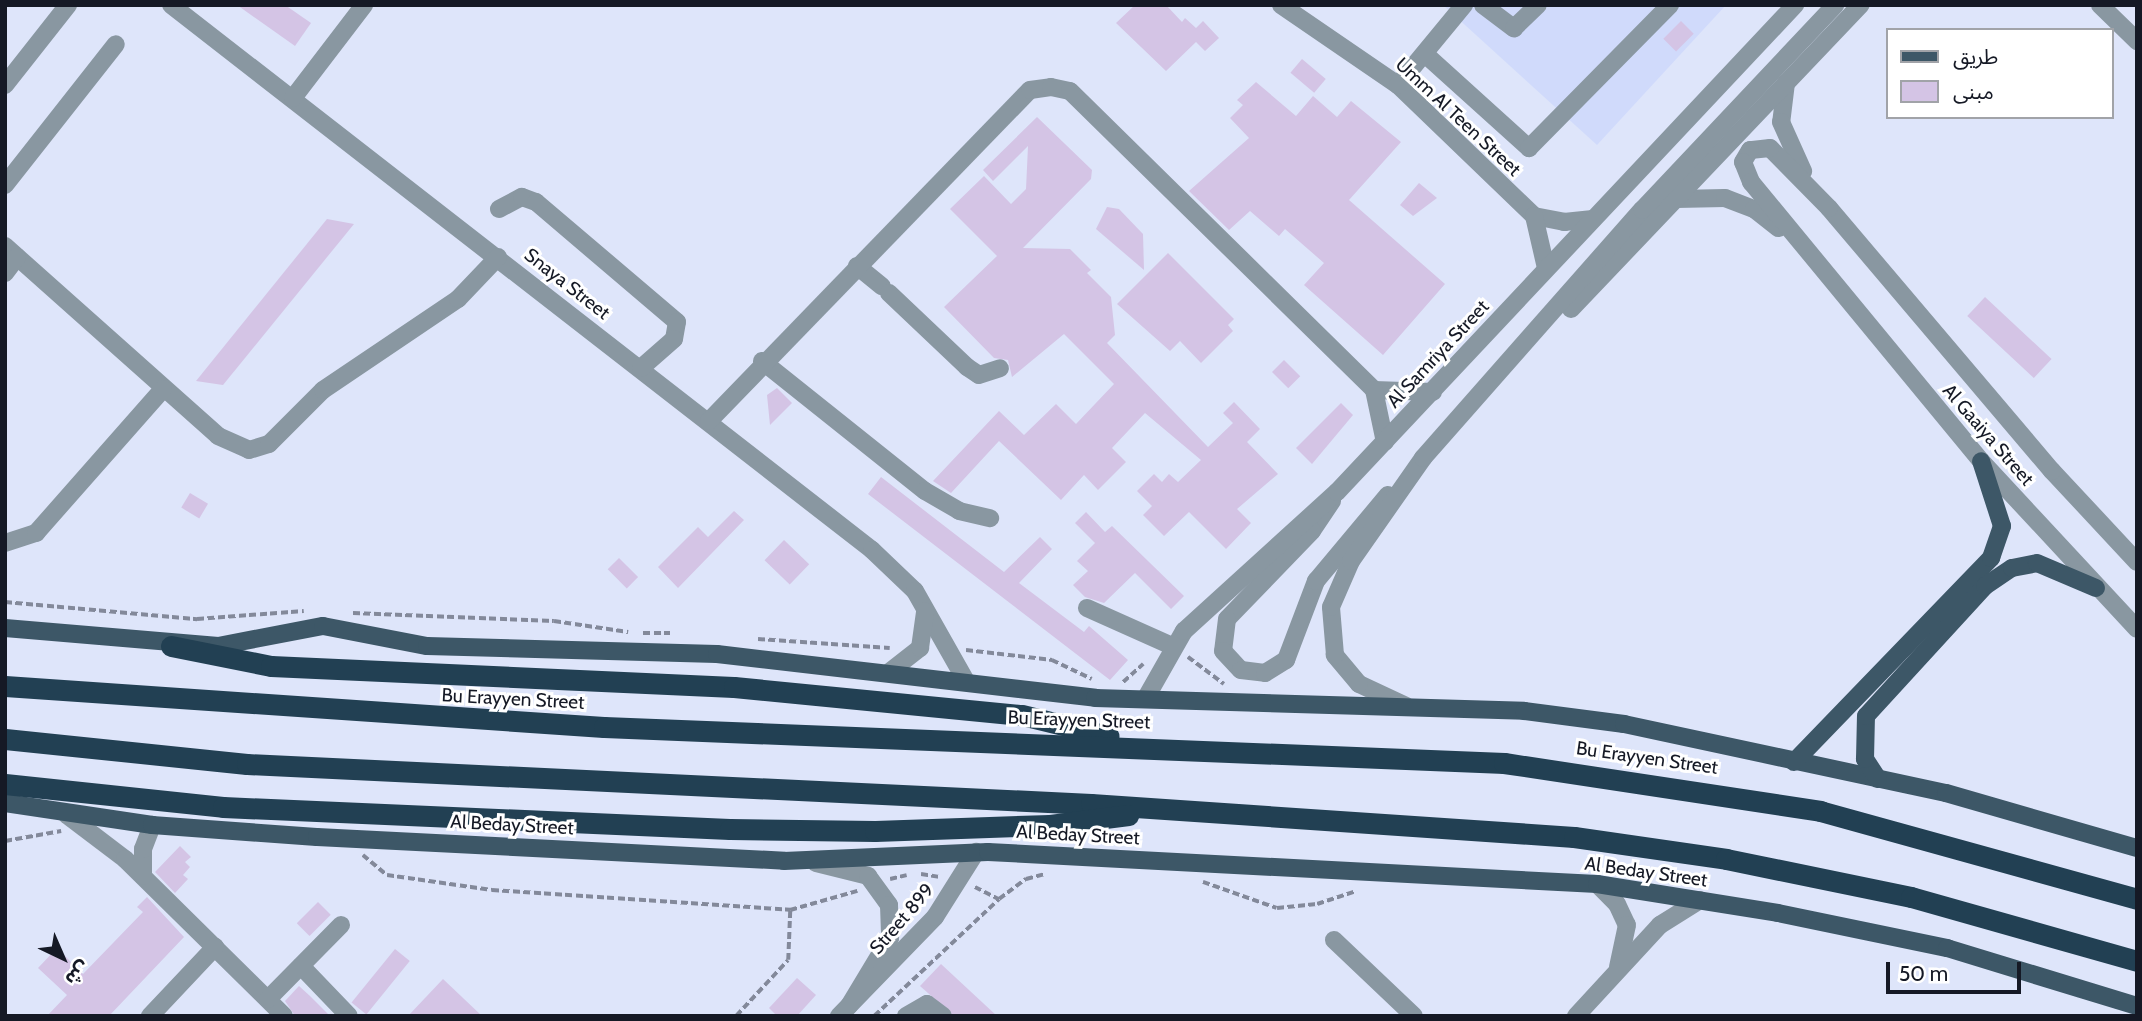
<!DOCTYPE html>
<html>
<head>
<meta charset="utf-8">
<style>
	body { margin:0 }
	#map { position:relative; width:2142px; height:1021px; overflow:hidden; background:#dee5fa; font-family:Cabin,"Noto Sans Arabic",sans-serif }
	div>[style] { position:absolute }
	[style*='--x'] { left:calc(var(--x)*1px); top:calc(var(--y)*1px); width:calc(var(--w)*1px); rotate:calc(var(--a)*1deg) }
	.built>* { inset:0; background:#d0dafb }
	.building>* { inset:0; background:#d4c4e5; transform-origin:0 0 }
	.path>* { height:3.5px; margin-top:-1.75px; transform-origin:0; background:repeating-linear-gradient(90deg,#83899a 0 7px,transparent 0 10.5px) }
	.minor>* { height:18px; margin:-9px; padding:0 9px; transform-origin:9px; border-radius:9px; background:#8997a1 }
	.major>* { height:18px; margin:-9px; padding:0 9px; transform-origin:9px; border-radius:9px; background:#3d5767 }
	.highway>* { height:21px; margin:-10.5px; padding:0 10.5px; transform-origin:10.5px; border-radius:10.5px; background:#224053 }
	span { translate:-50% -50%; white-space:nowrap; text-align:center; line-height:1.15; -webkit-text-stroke:6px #fff; paint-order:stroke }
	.street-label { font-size:19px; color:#151925 }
	.frame { position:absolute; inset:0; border:7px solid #151925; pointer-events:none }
	.legend { position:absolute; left:1886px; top:28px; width:228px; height:91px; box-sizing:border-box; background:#fff; border:2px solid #a1a3a8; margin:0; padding:9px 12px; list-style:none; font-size:21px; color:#151925 }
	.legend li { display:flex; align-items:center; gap:14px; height:35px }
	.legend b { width:35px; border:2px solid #a1a3a8 }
	.north { position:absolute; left:28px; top:923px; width:70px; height:70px; -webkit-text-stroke:5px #fff; paint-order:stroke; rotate:136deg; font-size:19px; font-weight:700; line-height:28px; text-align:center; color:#151925 }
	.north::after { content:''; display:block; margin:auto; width:24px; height:32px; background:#151925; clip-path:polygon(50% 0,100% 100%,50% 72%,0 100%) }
	.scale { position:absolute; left:1886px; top:962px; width:135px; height:32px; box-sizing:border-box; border:4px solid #151925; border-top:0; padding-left:9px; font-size:21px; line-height:24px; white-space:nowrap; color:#151925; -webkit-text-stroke:5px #fff; paint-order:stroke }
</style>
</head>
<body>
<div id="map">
	<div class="built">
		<div style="clip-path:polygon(1443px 5px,1726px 5px,1597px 145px)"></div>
	</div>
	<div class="building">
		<div style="clip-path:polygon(237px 5px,285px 5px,311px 23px,295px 46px)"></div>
		<div style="clip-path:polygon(1135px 5px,1166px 5px,1182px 22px,1185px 18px,1196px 28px,1203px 21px,1219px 38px,1205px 51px,1196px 42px,1166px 71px,1116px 23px)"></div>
		<div style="left:1681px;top:21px;width:18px;height:25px;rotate:45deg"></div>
		<div style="left:1302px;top:59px;width:31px;height:18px;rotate:40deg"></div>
		<div style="clip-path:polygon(1256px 82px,1296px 116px,1313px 96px,1337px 117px,1351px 101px,1401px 142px,1349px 200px,1445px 284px,1383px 355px,1304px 285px,1324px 263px,1285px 229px,1279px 236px,1250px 211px,1229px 230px,1189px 191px,1249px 138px,1230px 118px,1243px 105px,1237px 100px)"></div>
		<div style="clip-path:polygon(1037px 117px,1092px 170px,1091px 179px,1023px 248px,1070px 249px,1091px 270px,1087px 273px,1111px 297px,1115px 335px,1107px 343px,1208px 447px,1233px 423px,1223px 413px,1234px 402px,1260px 429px,1247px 442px,1278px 474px,1237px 509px,1251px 523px,1226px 549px,1189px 512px,1164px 536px,1143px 515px,1152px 506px,1137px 491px,1154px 474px,1162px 482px,1169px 474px,1178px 482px,1201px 460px,1145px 413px,1112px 448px,1126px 462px,1098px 490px,1084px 475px,1061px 500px,999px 441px,951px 493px,933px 481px,999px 411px,1024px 435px,1056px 404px,1076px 424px,1114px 384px,1064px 334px,1012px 377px,1008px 360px,994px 358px,944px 307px,997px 256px,950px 209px,984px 176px,1011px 204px,1026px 189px,1028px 146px,993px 181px,983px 170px)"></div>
		<div style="clip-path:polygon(1419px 183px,1437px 198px,1413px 216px,1400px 205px)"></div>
		<div style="clip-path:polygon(1107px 207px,1119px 209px,1143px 234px,1144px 270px,1096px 229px)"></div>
		<div style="clip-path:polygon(327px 219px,354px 224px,223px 385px,196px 381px)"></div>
		<div style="clip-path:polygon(1168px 253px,1234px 319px,1228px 325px,1233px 331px,1201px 363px,1180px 341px,1170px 351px,1117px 304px)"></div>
		<div style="left:1985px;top:297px;width:91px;height:26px;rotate:43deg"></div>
		<div style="left:1284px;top:360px;width:23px;height:17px;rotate:45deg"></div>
		<div style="clip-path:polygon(777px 388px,792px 403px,770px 425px,767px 395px)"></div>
		<div style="clip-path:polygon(1341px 403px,1353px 415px,1312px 464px,1296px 448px)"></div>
		<div style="clip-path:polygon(881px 477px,1004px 572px,1040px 537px,1052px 549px,1019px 583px,1084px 632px,1089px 626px,1128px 660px,1110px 680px,868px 494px)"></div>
		<div style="left:190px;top:493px;width:21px;height:17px;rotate:31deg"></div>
		<div style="clip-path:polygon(734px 511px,744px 520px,678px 588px,658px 567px,698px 527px,708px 537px)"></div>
		<div style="clip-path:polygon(1086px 512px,1105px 532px,1112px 526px,1184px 596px,1171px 609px,1135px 573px,1104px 603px,1085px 597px,1073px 585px,1088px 571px,1077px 561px,1095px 543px,1075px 523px)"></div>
		<div style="left:784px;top:540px;width:35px;height:28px;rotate:44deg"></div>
		<div style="left:619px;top:558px;width:27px;height:16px;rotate:45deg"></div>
		<div style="clip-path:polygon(180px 846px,191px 857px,185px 862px,190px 867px,183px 875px,188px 879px,175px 893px,155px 872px)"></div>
		<div style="clip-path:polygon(147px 897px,184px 937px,109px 1016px,47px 1016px,67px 995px,38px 968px,57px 948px,83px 974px,143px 912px,137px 907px)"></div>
		<div style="left:318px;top:902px;width:18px;height:30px;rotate:45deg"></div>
		<div style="left:395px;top:949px;width:19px;height:69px;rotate:39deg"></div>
		<div style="clip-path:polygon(941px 964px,997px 1016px,954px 1016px,920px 986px)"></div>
		<div style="clip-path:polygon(797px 978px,816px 995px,797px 1016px,777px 1016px,769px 1008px)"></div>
		<div style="clip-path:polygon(443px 979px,482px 1016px,408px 1016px)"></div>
		<div style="clip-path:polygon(299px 986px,310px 996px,330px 1016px,295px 1016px,285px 1001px)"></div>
	</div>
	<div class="path">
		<div style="--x:5;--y:602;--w:193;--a:5.1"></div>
		<div style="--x:197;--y:619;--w:107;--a:-4.3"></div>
		<div style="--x:353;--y:613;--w:201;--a:2.3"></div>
		<div style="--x:554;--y:621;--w:75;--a:8.5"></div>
		<div style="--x:643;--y:633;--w:27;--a:0"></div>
		<div style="--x:758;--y:639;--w:132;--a:3.9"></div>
		<div style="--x:966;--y:650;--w:87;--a:6.6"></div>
		<div style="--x:1052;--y:660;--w:44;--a:25.4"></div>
		<div style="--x:1188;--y:657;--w:45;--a:36.9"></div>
		<div style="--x:1123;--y:682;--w:27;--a:-42"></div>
		<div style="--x:5;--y:841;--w:57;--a:-10.1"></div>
		<div style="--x:363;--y:855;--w:31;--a:40"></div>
		<div style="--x:387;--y:875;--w:106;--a:8.1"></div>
		<div style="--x:492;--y:890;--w:299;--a:3.8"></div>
		<div style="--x:790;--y:910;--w:70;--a:-15.8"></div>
		<div style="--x:921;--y:874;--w:20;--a:9"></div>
		<div style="--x:890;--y:879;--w:17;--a:-13"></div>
		<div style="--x:1203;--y:882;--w:78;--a:19.4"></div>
		<div style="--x:1277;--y:908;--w:40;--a:-5.7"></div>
		<div style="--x:1317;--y:904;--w:41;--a:-18.4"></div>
		<div style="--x:975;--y:887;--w:27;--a:27"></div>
		<div style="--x:999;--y:899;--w:34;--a:-37"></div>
		<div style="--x:1026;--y:879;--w:20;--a:-15"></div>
		<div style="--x:736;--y:1016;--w:76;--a:-47.1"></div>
		<div style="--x:788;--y:960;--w:50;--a:-87.7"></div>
		<div style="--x:874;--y:1016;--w:171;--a:-43.1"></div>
	</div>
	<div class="minor">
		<div style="--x:171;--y:5;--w:888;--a:37.86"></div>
		<div style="--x:872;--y:550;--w:59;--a:43.6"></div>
		<div style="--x:915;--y:591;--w:103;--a:60.5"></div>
		<div style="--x:1281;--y:5;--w:142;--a:34.4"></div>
		<div style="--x:1398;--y:85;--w:189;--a:43.9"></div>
		<div style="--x:1534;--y:216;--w:31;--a:11"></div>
		<div style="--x:1564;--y:222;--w:29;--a:-6"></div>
		<div style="--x:1483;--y:5;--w:39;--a:37"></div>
		<div style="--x:1514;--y:28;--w:33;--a:-44"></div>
		<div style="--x:2100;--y:5;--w:52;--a:44.2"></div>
		<div style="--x:1426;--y:55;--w:139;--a:42.1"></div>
		<div style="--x:1529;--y:148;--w:201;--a:-45.4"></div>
		<div style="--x:1786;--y:83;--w:39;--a:97"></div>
		<div style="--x:1781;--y:122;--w:54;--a:65.8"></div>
		<div style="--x:5;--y:85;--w:102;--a:-51.8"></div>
		<div style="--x:1398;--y:85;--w:104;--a:-50.5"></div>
		<div style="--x:293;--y:98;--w:117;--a:-52.6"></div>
		<div style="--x:5;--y:185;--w:179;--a:-51.8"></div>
		<div style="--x:1676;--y:199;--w:49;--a:-1.2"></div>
		<div style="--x:1725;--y:198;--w:31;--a:21"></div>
		<div style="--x:1754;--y:209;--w:31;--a:38"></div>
		<div style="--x:499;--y:209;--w:26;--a:-28"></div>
		<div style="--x:522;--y:197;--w:15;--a:20"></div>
		<div style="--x:536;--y:202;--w:185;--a:40.4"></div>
		<div style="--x:677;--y:322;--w:17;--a:100"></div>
		<div style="--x:674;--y:339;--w:44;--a:138.7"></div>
		<div style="--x:1534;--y:216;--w:53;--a:77"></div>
		<div style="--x:5;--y:246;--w:285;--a:41.7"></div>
		<div style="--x:218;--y:436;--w:34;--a:24"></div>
		<div style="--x:249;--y:450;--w:21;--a:-17"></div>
		<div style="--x:269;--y:444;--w:76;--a:-45"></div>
		<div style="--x:323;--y:390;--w:163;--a:-34"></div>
		<div style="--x:458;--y:299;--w:58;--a:-46.4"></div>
		<div style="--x:857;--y:266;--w:32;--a:39"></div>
		<div style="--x:5;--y:273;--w:20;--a:-53"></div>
		<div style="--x:889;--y:293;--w:108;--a:43.5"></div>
		<div style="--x:967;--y:367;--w:14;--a:34"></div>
		<div style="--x:979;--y:375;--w:22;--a:-18"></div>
		<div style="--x:1571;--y:309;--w:420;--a:-46.4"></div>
		<div style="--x:762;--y:361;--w:208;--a:38.6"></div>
		<div style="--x:925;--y:491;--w:39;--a:30"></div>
		<div style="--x:959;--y:511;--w:32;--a:13"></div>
		<div style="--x:1374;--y:390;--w:59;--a:1.9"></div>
		<div style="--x:709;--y:421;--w:461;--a:-45.9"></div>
		<div style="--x:1030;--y:90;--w:21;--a:-8"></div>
		<div style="--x:1051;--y:87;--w:19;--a:12"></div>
		<div style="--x:1070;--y:91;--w:426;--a:44.5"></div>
		<div style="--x:1374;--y:390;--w:53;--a:78.1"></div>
		<div style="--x:1332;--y:501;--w:36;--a:124"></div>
		<div style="--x:1312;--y:531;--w:122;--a:134"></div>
		<div style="--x:1227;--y:619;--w:32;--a:97"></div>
		<div style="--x:1223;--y:651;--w:26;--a:47"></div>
		<div style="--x:1241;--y:670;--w:24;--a:7"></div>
		<div style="--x:1265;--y:673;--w:25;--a:-32"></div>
		<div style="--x:1286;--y:660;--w:85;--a:-69.2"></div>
		<div style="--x:1316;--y:581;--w:112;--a:-50.1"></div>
		<div style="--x:5;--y:543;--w:33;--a:-18"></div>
		<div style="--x:36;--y:533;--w:192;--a:-48.6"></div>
		<div style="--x:2137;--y:562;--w:125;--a:-133"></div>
		<div style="--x:2052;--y:471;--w:345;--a:-130.3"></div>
		<div style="--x:1829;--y:208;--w:84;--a:-134.5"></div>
		<div style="--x:1770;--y:148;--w:20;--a:174"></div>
		<div style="--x:1750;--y:150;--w:14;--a:120"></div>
		<div style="--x:1743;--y:162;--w:22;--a:68"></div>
		<div style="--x:1751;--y:182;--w:362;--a:50.5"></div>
		<div style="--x:1981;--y:461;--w:229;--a:47.1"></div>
		<div style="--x:1087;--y:608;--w:95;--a:24.1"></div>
		<div style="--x:888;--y:673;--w:41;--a:-38"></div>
		<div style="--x:920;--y:648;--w:37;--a:-82"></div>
		<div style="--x:1147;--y:696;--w:75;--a:-60.4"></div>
		<div style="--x:1184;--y:631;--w:207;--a:-42.3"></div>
		<div style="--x:1337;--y:492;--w:669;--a:-46.76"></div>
		<div style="--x:1406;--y:706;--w:52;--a:-154.9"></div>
		<div style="--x:1359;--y:684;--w:38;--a:-130"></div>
		<div style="--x:1335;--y:655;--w:48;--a:-94.8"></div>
		<div style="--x:1331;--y:607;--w:50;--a:-66.5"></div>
		<div style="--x:1351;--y:561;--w:126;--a:-55"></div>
		<div style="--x:1423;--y:458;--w:331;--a:-48.6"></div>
		<div style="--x:1642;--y:210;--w:282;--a:-46.7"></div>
		<div style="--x:67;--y:815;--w:73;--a:37.2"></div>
		<div style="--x:125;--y:859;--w:223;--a:44.6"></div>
		<div style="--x:816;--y:863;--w:54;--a:14"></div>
		<div style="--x:868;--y:876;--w:36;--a:54"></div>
		<div style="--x:889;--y:905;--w:33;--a:88"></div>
		<div style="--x:890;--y:938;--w:79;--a:121.1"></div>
		<div style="--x:143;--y:876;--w:27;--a:-90"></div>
		<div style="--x:143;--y:849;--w:26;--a:-69"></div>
		<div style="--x:1597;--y:884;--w:28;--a:45"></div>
		<div style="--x:1617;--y:904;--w:23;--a:65"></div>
		<div style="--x:1627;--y:925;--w:43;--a:102.1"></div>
		<div style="--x:1334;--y:940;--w:110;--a:43.5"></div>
		<div style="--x:301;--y:966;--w:69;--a:46.2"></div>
		<div style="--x:268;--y:999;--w:104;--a:-45.4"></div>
		<div style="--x:150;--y:1016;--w:95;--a:-46.7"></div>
		<div style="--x:839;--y:1016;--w:138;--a:-45.9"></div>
		<div style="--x:935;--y:917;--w:77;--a:-57.8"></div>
		<div style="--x:906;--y:1016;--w:24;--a:-30"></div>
		<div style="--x:927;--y:1004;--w:20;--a:37"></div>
		<div style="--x:1576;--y:1016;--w:124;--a:-47.3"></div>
		<div style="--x:1660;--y:925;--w:47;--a:-32"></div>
	</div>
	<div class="major">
		<div style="--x:5;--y:628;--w:214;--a:4.8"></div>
		<div style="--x:218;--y:646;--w:107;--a:-10.8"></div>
		<div style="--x:323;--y:626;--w:106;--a:10.9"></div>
		<div style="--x:427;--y:646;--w:290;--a:1.6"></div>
		<div style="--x:717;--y:654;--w:381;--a:6.6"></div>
		<div style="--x:1095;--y:698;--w:429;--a:1.7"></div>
		<div style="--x:1524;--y:711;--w:101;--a:7.4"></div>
		<div style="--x:1624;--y:724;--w:329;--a:12.1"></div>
		<div style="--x:1946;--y:793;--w:199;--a:16.1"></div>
		<div style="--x:1794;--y:762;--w:284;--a:-46"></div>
		<div style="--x:1991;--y:558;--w:34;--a:-71"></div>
		<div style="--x:2002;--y:526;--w:68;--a:-107.9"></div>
		<div style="--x:1878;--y:779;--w:24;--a:-123"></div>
		<div style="--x:1865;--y:759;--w:43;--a:-88.7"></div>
		<div style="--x:1866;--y:716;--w:176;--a:-47.5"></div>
		<div style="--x:1985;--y:586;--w:32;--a:-34"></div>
		<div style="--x:2012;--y:568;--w:25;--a:-11"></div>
		<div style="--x:2037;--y:563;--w:64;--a:23"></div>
		<div style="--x:5;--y:803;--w:149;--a:8.5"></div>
		<div style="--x:152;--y:825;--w:165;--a:4.2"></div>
		<div style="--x:317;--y:837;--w:468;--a:2.9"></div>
		<div style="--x:784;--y:861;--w:204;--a:-2.5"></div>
		<div style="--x:988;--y:852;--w:610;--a:3.01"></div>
		<div style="--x:1597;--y:884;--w:183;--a:9.1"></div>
		<div style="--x:1778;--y:913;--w:173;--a:11.7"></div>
		<div style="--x:1947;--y:948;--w:199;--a:17"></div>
	</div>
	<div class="highway">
		<div style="--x:171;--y:646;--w:102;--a:11.3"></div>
		<div style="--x:271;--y:666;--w:463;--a:2.6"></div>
		<div style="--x:734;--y:687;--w:289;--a:5.6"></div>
		<div style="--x:1022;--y:715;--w:89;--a:13.7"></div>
		<div style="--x:5;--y:686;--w:600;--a:3.92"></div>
		<div style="--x:604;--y:727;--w:901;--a:2.29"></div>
		<div style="--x:1504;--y:763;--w:320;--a:8.6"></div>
		<div style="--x:1820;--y:811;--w:329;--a:15.5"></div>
		<div style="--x:5;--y:739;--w:243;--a:5.9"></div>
		<div style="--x:247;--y:764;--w:845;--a:2.71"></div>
		<div style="--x:1091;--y:804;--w:484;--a:3.9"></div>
		<div style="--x:1574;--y:837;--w:154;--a:8.2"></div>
		<div style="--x:1726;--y:859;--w:189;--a:11.6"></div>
		<div style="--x:1911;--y:897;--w:235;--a:15.8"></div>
		<div style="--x:5;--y:784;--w:219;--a:6"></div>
		<div style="--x:223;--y:807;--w:507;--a:2.48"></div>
		<div style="--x:730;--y:829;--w:145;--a:0.8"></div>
		<div style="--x:875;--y:831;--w:175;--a:-2"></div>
		<div style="--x:1050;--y:825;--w:79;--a:-7.3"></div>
	</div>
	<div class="street-label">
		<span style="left:1458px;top:117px;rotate:43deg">Umm Al Teen Street</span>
		<span style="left:567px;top:284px;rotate:38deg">Snaya Street</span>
		<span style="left:1438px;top:354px;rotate:-47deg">Al Samriya Street</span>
		<span style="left:1988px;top:435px;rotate:49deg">Al Gaaiya Street</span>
		<span style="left:513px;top:699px;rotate:3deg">Bu Erayyen Street</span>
		<span style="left:1079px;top:720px;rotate:2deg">Bu Erayyen Street</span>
		<span style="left:1647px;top:758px;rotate:8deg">Bu Erayyen Street</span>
		<span style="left:512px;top:825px;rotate:3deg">Al Beday Street</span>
		<span style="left:1078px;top:835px;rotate:3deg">Al Beday Street</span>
		<span style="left:1646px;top:872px;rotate:8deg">Al Beday Street</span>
		<span style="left:902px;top:919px;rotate:-49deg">Street 899</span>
	</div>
	<div class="frame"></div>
	<ul class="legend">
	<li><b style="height:9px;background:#3d5767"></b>طريق</li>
	<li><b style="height:19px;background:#d4c4e5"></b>مبنى</li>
	</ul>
	<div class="north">ش</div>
	<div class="scale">50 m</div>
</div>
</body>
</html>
